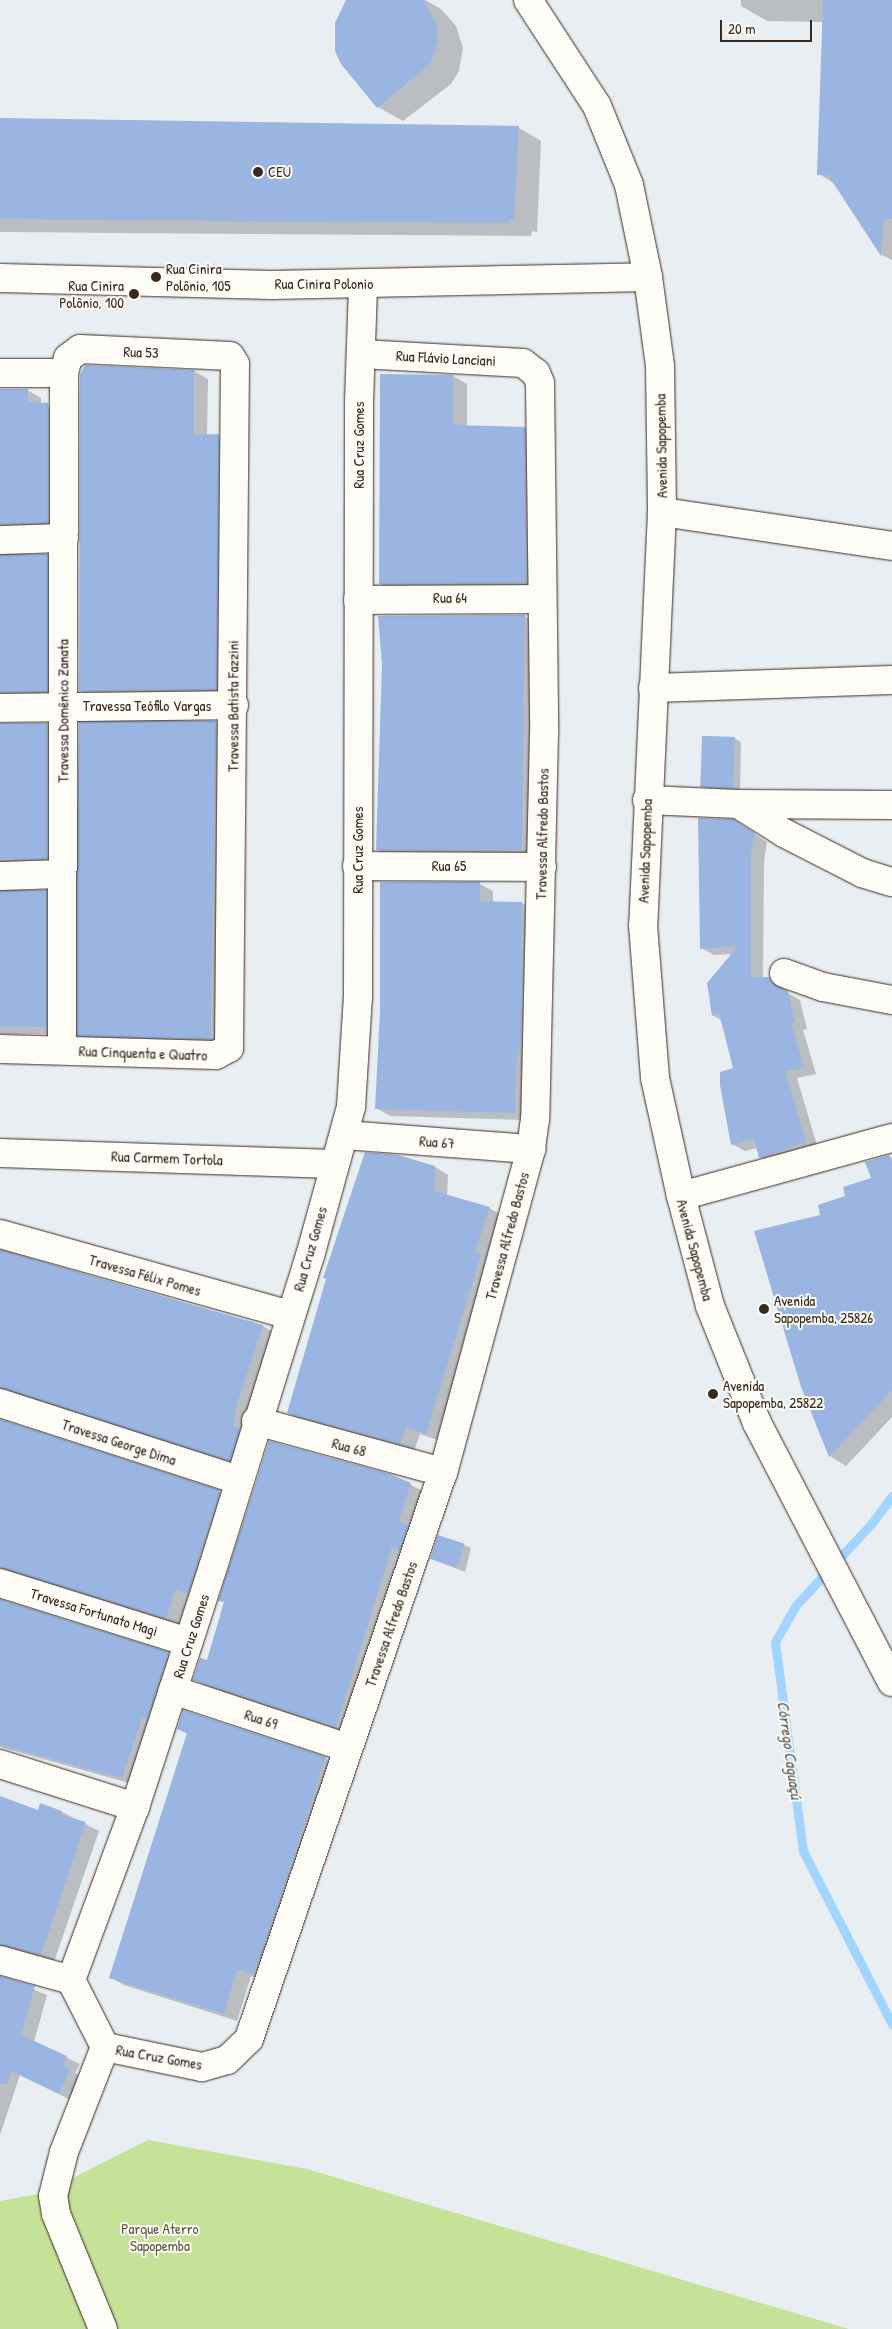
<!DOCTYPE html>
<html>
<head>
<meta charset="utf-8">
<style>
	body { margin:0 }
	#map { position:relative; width:892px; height:2329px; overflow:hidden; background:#e9eef3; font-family:"Patrick Hand",sans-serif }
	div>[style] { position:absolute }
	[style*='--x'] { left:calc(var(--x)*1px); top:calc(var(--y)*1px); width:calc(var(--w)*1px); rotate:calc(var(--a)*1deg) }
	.green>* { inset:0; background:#c6e299 }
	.shadow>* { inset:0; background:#0003 }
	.stream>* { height:9px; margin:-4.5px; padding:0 4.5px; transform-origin:4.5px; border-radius:4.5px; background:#a1d4ff }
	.building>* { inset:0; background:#9ab5e1; transform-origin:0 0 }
	.roads { filter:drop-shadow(0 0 1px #3b2a1e) drop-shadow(0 0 1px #3b2a1e) }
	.minor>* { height:28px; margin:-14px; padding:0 14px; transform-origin:14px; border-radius:14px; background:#fdfcf7 }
	.major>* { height:28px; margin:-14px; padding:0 14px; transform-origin:14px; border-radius:14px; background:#fdfcf7 }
	.dots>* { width:14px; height:14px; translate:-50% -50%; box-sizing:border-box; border:2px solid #fdfcf7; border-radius:50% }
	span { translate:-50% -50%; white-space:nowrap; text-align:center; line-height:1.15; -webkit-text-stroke:4px #fdfcf7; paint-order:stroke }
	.poi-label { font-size:15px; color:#3b2a1e }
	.left { translate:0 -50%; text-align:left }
	.right { translate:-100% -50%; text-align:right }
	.street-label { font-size:15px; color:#3b2a1e }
	.park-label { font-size:15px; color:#5e583d }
	.water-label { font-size:16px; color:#545456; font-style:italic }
	.scale { position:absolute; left:720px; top:20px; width:92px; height:22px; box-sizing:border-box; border:2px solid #3b2a1e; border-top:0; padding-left:6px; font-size:15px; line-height:18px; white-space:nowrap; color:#3b2a1e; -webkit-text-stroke:4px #fdfcf7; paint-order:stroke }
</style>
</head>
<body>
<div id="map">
	<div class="green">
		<div style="clip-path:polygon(148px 2140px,307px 2169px,849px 2329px,0 2329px,0 2201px,43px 2193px)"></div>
	</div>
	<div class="shadow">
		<div style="clip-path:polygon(351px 0,425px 0,441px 9px,456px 26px,463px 48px,459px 71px,451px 84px,403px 121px,378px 107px)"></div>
		<div style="clip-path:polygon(741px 0,892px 0,892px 260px,882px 255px,835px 184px,819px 174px,823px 22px,767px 21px,741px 6px)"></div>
		<div style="clip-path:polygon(0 119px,519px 128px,541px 141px,537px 232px,532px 231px,531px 236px,0 232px)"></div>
		<div style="clip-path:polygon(83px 369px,194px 371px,208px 379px,207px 436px,218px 436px,233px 444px,230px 697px,94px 699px,80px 691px)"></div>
		<div style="clip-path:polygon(381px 375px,453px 376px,467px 384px,467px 427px,525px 428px,538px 436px,539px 591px,394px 592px,380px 584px)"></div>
		<div style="clip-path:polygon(0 390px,27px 390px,41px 398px,41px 404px,62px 412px,61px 530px,0 540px)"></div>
		<div style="clip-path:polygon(0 553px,2px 557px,48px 555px,61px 563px,61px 699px,0 709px)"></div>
		<div style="clip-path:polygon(524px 616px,538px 624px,535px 858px,391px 858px,377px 850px)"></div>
		<div style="clip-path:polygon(216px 722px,230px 730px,226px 1046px,93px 1043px,79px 1035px)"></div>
		<div style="clip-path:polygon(0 724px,47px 724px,61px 732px,60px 866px,0 876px)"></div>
		<div style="clip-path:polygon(734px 738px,741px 742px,740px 791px,709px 790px,702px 786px)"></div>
		<div style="clip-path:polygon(746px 828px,767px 842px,764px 862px,763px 978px,782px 986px,784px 991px,800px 1000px,807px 1029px,803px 1030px,816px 1074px,797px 1078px,818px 1149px,772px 1164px,760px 1157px,757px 1148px,745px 1151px,732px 1144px,734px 1069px,722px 1021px,713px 1015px,733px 954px,714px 955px,701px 948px)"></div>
		<div style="clip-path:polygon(381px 883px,480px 884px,493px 891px,493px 903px,522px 903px,535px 911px,528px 1120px,390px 1116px,376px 1108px,381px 1011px)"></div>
		<div style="clip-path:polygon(0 889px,2px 893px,47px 891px,60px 899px,60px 1034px,0 1034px)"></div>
		<div style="clip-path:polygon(889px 1156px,892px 1158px,892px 1417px,846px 1466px,830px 1456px,804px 1393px,822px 1216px,873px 1178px)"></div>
		<div style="clip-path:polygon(435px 1167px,448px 1175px,447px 1196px,489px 1208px,503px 1216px,440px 1441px,420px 1434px,414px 1451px,302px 1421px,289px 1413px)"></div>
		<div style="clip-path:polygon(0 1249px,263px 1326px,276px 1334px,243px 1467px,0 1404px)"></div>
		<div style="clip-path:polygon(0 1416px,1px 1421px,220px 1492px,233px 1499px,201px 1600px,188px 1597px,179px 1625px,0 1584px)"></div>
		<div style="clip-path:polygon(390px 1475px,423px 1491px,348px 1734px,207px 1687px,194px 1679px,207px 1661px,225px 1603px,220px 1600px)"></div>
		<div style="clip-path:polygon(464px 1545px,471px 1548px,465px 1572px,431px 1559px)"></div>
		<div style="clip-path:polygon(0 1598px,4px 1602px,168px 1654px,182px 1661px,136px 1785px,0 1747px)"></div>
		<div style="clip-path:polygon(178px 1729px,325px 1758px,339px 1766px,267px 1981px,251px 1976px,237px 2021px,124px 1985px,110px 1977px,188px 1734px)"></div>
		<div style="clip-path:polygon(0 1796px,38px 1811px,62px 1812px,99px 1831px,54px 1962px,0 1962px)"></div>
		<div style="clip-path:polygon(0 1973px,1px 1976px,47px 1995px,34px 2042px,80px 2064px,75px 2073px,83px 2077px,73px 2101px,20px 2075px,0 2135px)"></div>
	</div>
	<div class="stream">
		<div style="--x:892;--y:1496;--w:34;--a:127"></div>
		<div style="--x:872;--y:1523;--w:112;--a:132.8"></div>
		<div style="--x:796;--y:1605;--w:43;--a:119.6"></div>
		<div style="--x:775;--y:1642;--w:211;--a:82.4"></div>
		<div style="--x:803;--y:1851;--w:195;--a:62.8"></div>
	</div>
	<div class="building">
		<div style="clip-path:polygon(346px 0,423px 0,436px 22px,438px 41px,430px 64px,377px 108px,341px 64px,335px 51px,335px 23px)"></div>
		<div style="clip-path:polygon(823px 0,892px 0,892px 219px,884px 219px,881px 256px,828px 175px,817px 175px)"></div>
		<div style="clip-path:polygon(0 118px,519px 126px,514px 220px,509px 219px,509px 223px,0 219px)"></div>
		<div style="clip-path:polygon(85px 365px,194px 370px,194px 435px,219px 434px,217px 690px,79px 691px,80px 375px)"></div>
		<div style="clip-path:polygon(380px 374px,453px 375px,453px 425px,525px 427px,526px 583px,379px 584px)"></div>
		<div style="clip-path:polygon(0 389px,28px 389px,28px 402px,48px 403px,48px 523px,0 524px)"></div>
		<div style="left:48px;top:554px;width:138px;height:48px;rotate:90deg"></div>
		<div style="clip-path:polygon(525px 615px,522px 850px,376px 850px,382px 664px,378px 616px)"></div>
		<div style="left:216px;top:721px;width:318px;height:137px;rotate:91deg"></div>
		<div style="left:47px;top:723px;width:136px;height:47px;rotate:90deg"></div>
		<div style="left:735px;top:737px;width:51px;height:33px;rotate:92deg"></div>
		<div style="clip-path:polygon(698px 818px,733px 819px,755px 833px,751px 854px,751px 977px,769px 977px,772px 983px,788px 991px,795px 1022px,791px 1023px,804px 1067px,785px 1071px,806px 1142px,759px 1158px,754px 1139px,731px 1145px,720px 1085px,720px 1072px,733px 1068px,719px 1013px,712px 1016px,707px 983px,738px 946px,700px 949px)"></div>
		<div style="clip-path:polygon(380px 882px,480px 882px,480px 901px,522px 902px,521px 1040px,516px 1065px,515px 1113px,375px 1109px,380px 1011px)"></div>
		<div style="left:47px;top:890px;width:137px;height:47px;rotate:90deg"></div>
		<div style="clip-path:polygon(365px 1152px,398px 1155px,435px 1166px,434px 1191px,490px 1207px,475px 1252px,481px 1254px,426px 1434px,406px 1427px,400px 1444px,287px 1413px,326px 1279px,323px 1278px)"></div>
		<div style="clip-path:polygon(889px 1155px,892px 1164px,892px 1390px,829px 1457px,801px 1387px,754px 1231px,820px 1215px,818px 1205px,845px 1196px,843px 1187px,871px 1178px,865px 1162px)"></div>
		<div style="clip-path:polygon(0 1250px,263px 1325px,237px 1404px,233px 1426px,240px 1429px,230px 1461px,0 1388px)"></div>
		<div style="clip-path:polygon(0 1419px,220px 1490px,188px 1593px,175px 1590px,166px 1619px,0 1568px)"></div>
		<div style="clip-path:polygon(269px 1441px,390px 1474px,411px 1483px,399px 1522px,408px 1525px,400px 1550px,392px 1547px,336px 1727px,193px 1680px,200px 1658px,207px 1660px,224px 1602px,218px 1601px)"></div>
		<div style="left:438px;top:1535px;width:28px;height:25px;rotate:18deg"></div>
		<div style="clip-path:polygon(0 1599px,169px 1652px,147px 1719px,142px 1718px,122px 1778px,0 1745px)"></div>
		<div style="clip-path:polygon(183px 1710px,326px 1757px,262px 1952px,253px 1974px,237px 1969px,224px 2014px,109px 1978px,187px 1733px,177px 1729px)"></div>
		<div style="clip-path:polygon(0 1796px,38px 1810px,40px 1803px,62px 1811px,61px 1815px,86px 1822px,41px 1955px,0 1945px)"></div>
		<div style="clip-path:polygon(0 1976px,35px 1986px,21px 2035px,67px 2056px,63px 2065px,70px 2069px,59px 2094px,11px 2071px,8px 2084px,0 2083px)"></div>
	</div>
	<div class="roads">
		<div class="minor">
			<div style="--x:0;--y:278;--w:272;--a:1.5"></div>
			<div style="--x:272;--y:285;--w:376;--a:-1.2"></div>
			<div style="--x:361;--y:354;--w:162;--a:3.2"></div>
			<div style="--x:523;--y:363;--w:16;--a:38"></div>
			<div style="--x:536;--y:373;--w:11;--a:68"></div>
			<div style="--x:540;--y:383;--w:350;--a:89.3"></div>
			<div style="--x:544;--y:733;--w:386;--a:91.3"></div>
			<div style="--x:535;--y:1119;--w:30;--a:98"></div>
			<div style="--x:531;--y:1149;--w:335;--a:105.2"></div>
			<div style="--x:443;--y:1472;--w:599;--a:108.89"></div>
			<div style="--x:249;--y:2039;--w:30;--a:136"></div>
			<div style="--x:227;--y:2060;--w:26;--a:164"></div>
			<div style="--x:202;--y:2067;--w:99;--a:-168.3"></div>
			<div style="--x:105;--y:2047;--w:75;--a:-116.9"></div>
			<div style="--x:71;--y:1980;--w:184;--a:-69.7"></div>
			<div style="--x:135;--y:1807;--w:252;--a:-72"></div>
			<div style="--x:213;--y:1567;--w:326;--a:-72.7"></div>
			<div style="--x:310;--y:1256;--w:155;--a:-74.6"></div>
			<div style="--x:351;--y:1107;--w:110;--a:-86.4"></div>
			<div style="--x:358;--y:997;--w:595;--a:-89.9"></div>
			<div style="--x:359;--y:402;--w:117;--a:-88"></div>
			<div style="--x:0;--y:373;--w:64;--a:0"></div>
			<div style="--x:662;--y:512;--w:232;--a:8.4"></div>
			<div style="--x:0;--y:540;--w:64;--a:-1.8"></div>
			<div style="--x:358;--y:600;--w:184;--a:-0.3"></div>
			<div style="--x:653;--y:688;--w:239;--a:-1.9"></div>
			<div style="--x:0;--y:708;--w:234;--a:-0.7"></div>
			<div style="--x:647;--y:800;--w:91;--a:2.5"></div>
			<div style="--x:738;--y:804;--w:154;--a:0.4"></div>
			<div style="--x:738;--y:804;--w:54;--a:32.2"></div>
			<div style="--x:784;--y:833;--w:88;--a:27.1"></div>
			<div style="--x:862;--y:873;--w:31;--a:17"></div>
			<div style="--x:357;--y:866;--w:185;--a:0.3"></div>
			<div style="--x:0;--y:876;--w:62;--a:-1.8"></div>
			<div style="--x:784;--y:973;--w:41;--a:19.7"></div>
			<div style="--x:823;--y:987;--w:70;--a:10.7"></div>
			<div style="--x:0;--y:1049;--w:216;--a:1.6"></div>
			<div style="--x:216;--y:1055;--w:15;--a:-28"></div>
			<div style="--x:229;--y:1048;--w:684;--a:-89.5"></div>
			<div style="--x:235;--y:364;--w:9;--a:-122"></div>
			<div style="--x:230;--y:356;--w:150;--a:-177.3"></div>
			<div style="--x:80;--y:349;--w:15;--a:143"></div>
			<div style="--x:68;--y:358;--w:16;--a:105"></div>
			<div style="--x:64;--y:373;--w:677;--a:90.17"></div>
			<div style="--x:344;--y:1135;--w:188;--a:4.3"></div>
			<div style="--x:0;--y:1153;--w:334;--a:1.9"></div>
			<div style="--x:681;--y:1196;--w:219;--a:-15.4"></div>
			<div style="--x:0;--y:1234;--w:301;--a:15.6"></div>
			<div style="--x:0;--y:1403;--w:251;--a:17.9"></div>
			<div style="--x:256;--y:1421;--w:194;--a:15.3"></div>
			<div style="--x:0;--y:1583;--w:197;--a:17.4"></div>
			<div style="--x:173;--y:1690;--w:184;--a:18.3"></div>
			<div style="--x:0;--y:1764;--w:142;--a:17.7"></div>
			<div style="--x:0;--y:1960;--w:74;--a:15.7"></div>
			<div style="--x:103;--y:2329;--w:124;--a:-112.2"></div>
			<div style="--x:56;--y:2214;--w:18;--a:-99"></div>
			<div style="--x:53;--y:2196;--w:45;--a:-76"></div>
			<div style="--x:64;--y:2152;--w:113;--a:-68.7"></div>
		</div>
		<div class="major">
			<div style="--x:528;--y:0;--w:126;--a:56.9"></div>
			<div style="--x:597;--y:106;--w:85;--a:67.9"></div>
			<div style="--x:629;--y:185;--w:94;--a:78.3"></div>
			<div style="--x:648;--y:277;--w:90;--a:82.3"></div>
			<div style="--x:660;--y:366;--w:146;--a:89.2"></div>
			<div style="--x:662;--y:512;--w:413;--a:92.6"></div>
			<div style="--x:643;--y:925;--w:153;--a:85.5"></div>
			<div style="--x:655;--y:1078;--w:121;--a:77.6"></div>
			<div style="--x:681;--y:1196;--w:114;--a:75.2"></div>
			<div style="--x:710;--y:1306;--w:126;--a:68.1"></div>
			<div style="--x:757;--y:1423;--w:292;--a:62.5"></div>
		</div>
	</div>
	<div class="dots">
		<div style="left:258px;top:172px;background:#3b2a1e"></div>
		<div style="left:156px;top:277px;background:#3b2a1e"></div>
		<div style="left:134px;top:294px;background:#3b2a1e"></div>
		<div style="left:764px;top:1309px;background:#3b2a1e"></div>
		<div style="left:713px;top:1394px;background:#3b2a1e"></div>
	</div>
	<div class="poi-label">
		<span class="left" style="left:268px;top:172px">CEU</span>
		<span class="left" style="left:166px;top:277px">Rua Cinira<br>Polônio, 105</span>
		<span class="right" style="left:124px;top:294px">Rua Cinira<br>Polônio, 100</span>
		<span class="left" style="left:774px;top:1309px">Avenida<br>Sapopemba, 25826</span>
		<span class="left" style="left:723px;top:1394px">Avenida<br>Sapopemba, 25822</span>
	</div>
	<div class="street-label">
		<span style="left:324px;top:284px">Rua Cinira Polonio</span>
		<span style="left:141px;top:352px;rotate:2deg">Rua 53</span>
		<span style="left:446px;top:358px;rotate:3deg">Rua Flávio Lanciani</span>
		<span style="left:359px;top:445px;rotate:-90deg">Rua Cruz Gomes</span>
		<span style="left:661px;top:446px;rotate:-91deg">Avenida Sapopemba</span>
		<span style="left:450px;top:598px">Rua 64</span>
		<span style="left:147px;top:706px">Travessa Teófilo Vargas</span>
		<span style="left:233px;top:706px;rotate:-90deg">Travessa Batista Fazzini</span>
		<span style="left:63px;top:711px;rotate:-90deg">Travessa Domênico Zanata</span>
		<span style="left:542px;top:834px;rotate:-89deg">Travessa Alfredo Bastos</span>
		<span style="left:358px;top:850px;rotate:-90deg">Rua Cruz Gomes</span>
		<span style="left:645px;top:851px;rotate:-88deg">Avenida Sapopemba</span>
		<span style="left:449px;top:866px">Rua 65</span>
		<span style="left:143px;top:1053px;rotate:2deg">Rua Cinquenta e Quatro</span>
		<span style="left:437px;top:1142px;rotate:4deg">Rua 67</span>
		<span style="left:167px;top:1158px;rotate:2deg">Rua Carmem Tortola</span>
		<span style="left:507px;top:1236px;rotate:-75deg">Travessa Alfredo Bastos</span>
		<span style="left:310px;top:1249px;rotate:-74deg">Rua Cruz Gomes</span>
		<span style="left:695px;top:1250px;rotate:75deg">Avenida Sapopemba</span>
		<span style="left:145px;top:1275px;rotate:16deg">Travessa Félix Pomes</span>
		<span style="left:119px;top:1442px;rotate:18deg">Travessa George Dima</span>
		<span style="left:349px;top:1447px;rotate:15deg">Rua 68</span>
		<span style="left:94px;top:1612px;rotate:17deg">Travessa Fortunato Magi</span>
		<span style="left:391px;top:1624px;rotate:-71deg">Travessa Alfredo Bastos</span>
		<span style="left:191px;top:1636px;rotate:-72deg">Rua Cruz Gomes</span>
		<span style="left:261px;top:1719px;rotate:18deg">Rua 69</span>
		<span style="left:159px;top:2057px;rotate:10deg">Rua Cruz Gomes</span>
	</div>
	<div class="park-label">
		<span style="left:160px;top:2237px">Parque Aterro<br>Sapopemba</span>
	</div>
	<div class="water-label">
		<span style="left:790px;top:1750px;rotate:82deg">Córrego Caguaçú</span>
	</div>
	<div class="scale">20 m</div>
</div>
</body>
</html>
